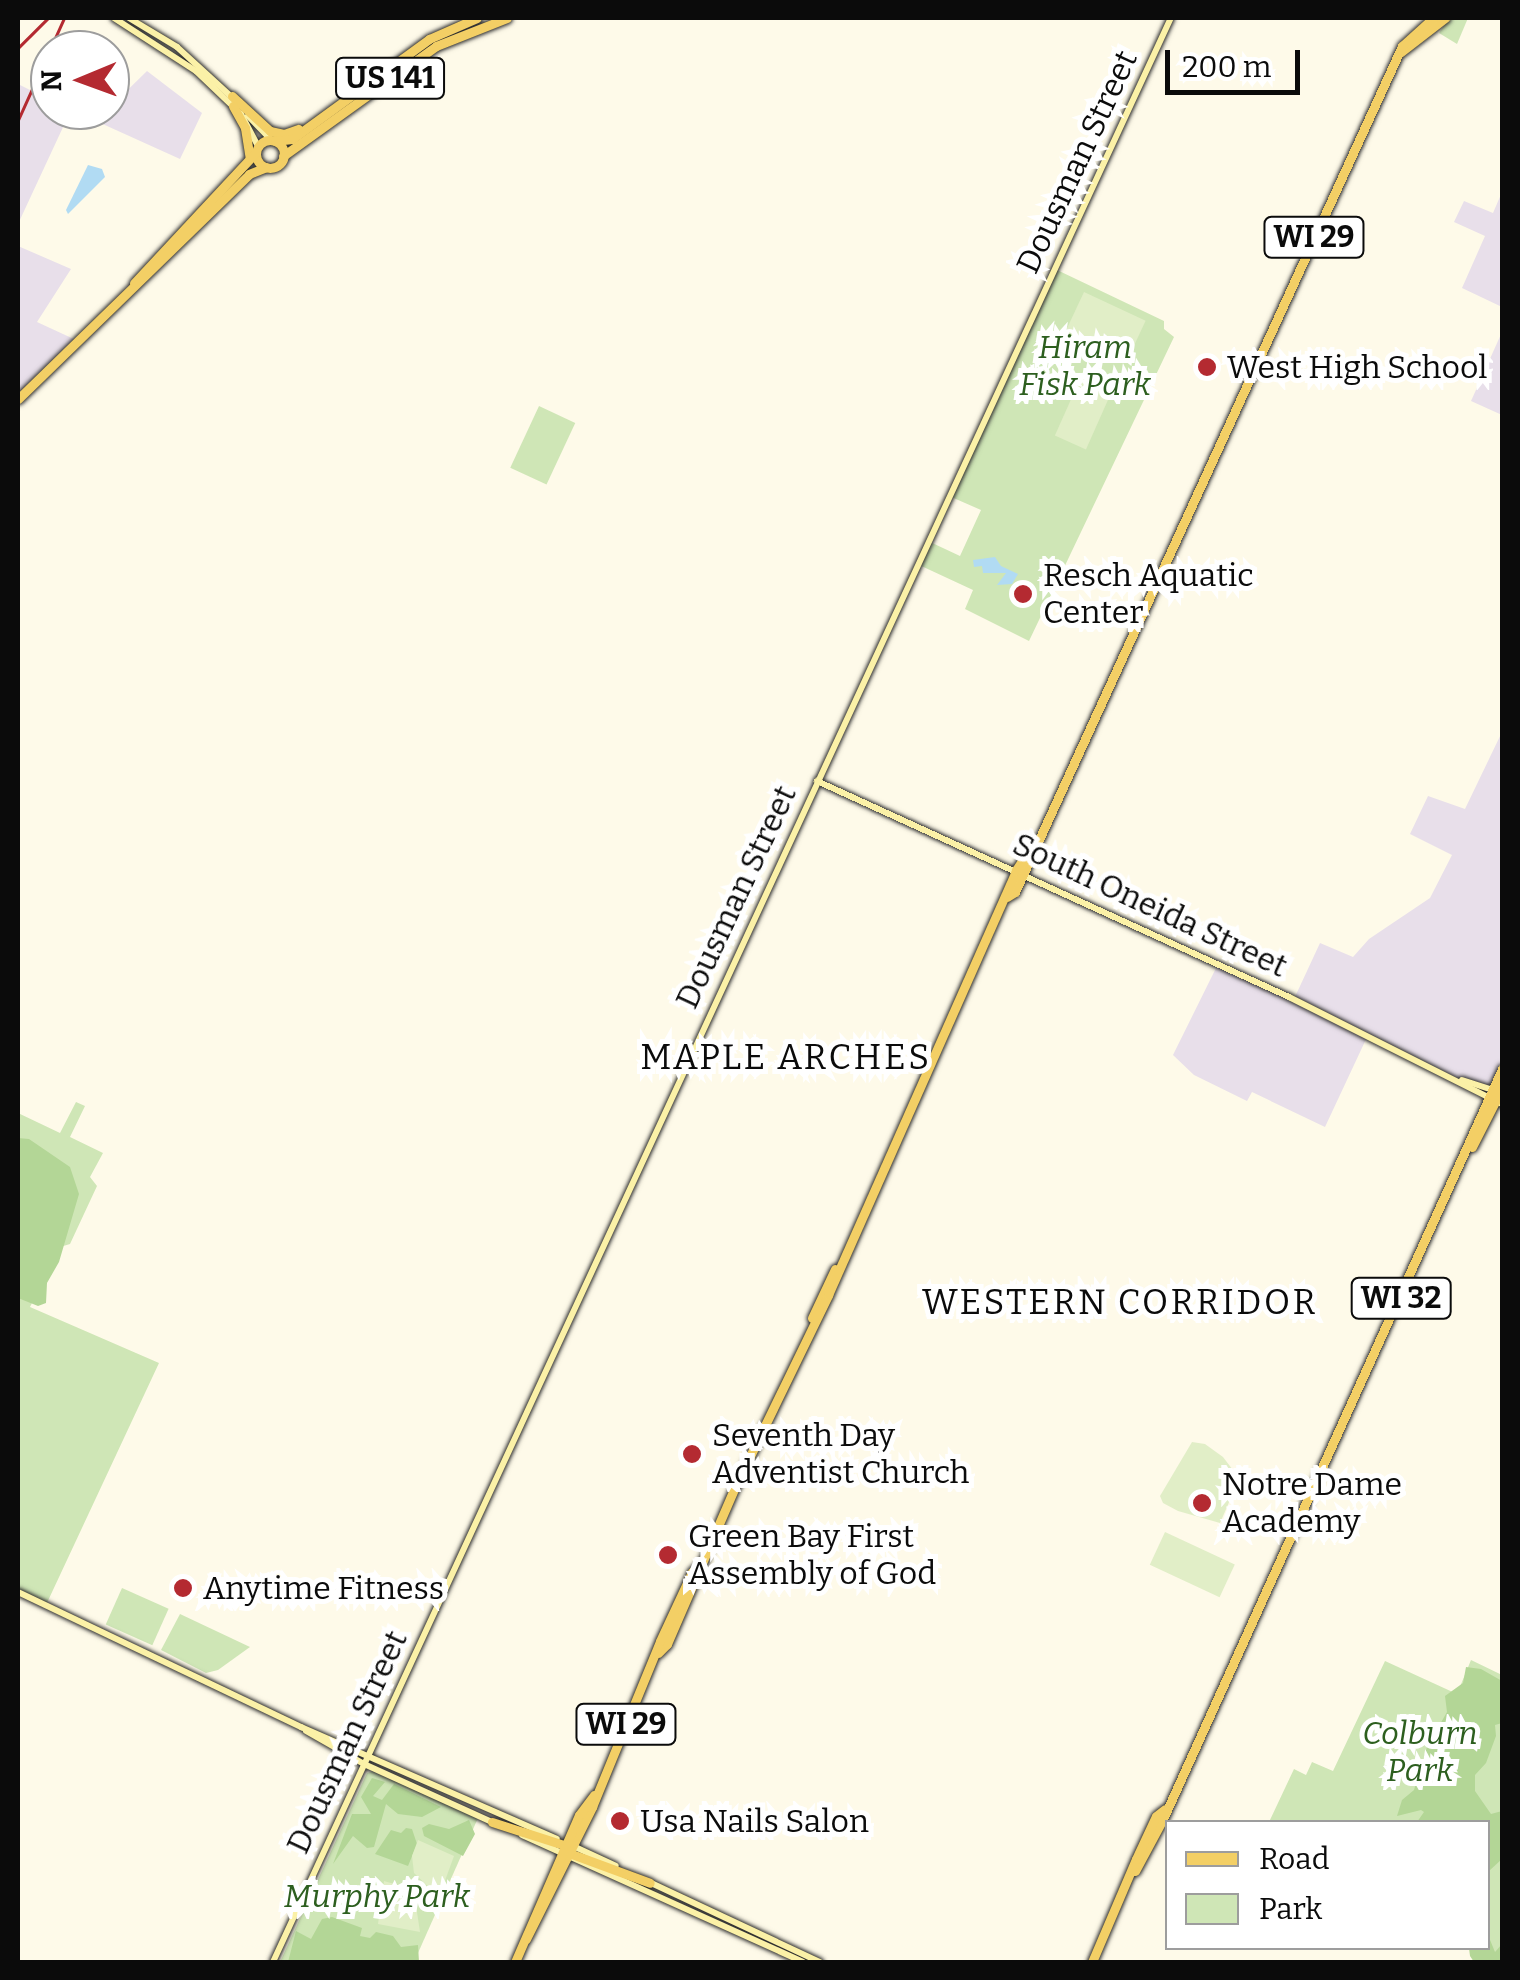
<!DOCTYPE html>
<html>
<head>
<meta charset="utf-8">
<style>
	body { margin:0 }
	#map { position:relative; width:1520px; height:1980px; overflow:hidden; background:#fefae9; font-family:Bitter,serif }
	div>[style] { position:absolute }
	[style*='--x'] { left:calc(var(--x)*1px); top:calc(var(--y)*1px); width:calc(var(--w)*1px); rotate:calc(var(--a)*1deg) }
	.industrial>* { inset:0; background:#e8dfea }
	.green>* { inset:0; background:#cfe6b6; transform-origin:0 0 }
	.forest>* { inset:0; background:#b3d696 }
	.pitch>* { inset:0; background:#e1eec7; transform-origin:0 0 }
	.water>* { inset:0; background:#b1dbf3 }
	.roads { filter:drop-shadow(0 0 2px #2d2d2d) drop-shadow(0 0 2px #2d2d2d) }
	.secondary>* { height:6px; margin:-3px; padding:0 3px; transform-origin:3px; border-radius:3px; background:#fbf1a7 }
	.primary>* { height:9px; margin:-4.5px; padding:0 4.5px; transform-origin:4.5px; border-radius:4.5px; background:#f3cf65 }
	.primary>.ring { margin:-4.5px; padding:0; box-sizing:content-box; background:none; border:9px solid #f3cf65; border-radius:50% }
	.rail>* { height:2.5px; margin:-1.25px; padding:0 1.25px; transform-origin:1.25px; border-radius:1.25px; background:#b42a31 }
	.dots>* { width:28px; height:28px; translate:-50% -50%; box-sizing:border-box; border:5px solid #fff; border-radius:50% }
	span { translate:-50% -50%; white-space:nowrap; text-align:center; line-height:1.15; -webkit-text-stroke:10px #fff; paint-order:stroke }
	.shield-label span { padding:2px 8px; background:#fff; border:2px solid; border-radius:8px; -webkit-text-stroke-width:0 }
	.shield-label { font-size:30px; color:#0b0b0b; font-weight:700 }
	.street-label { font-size:32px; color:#0b0b0b }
	.park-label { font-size:32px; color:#2d5f1f; font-style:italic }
	.poi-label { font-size:32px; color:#0b0b0b }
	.left { translate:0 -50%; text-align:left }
	.neighbourhood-label { font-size:35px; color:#0b0b0b; letter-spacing:2.5px }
	.frame { position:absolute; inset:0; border:20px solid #0b0b0b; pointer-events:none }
	.legend { position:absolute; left:1165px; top:1820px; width:325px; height:130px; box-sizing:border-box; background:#fff; border:2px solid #9d9d9d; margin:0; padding:12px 18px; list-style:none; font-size:30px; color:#0b0b0b }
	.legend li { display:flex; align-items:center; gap:20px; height:50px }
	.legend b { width:50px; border:2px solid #9d9d9d }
	.north { position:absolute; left:30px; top:30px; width:100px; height:100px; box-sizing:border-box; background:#fff; border:2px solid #9d9d9d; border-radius:50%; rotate:269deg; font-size:28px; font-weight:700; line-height:40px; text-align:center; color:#0b0b0b }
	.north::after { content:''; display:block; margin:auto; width:35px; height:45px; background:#b42a31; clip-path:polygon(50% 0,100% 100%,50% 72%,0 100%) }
	.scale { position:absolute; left:1165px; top:50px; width:135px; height:45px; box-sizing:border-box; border:5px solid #0b0b0b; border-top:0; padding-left:12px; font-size:30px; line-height:35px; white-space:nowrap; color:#0b0b0b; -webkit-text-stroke:8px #fff; paint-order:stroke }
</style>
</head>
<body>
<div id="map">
	<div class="industrial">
		<div style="clip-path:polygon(147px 71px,202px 113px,180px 159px,96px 121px)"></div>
		<div style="clip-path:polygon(18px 84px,50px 100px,50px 110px,71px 110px,18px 224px)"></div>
		<div style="clip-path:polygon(1502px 192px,1502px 307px,1462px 288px,1485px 236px,1454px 222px,1464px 201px,1493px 213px)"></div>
		<div style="clip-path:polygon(18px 246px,71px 269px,37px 322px,76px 340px,18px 396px)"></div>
		<div style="clip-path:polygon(1502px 332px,1502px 415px,1471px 401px)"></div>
		<div style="clip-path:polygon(1502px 732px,1502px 1060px,1489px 1086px,1460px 1079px,1368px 1035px,1325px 1127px,1252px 1092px,1247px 1101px,1194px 1075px,1173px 1055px,1218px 964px,1294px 999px,1320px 943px,1353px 957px,1369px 939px,1430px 898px,1452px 855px,1410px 834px,1428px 796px,1465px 809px)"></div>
	</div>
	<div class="green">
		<div style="clip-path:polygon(1449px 18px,1468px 18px,1457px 44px,1439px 33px)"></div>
		<div style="clip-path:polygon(1055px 269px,1164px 321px,1164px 329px,1174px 337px,1029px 641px,965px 609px,973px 590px,917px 564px,928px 541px,960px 556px,981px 510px,949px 496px)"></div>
		<div style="left:539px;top:406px;width:40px;height:68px;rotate:25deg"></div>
		<div style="clip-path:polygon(76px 1102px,85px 1106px,70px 1137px,103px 1153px,90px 1177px,97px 1186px,70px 1244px,60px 1247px,30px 1307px,159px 1363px,46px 1605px,18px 1592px,18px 1113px,60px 1133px)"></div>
		<div style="left:122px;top:1588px;width:51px;height:40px;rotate:24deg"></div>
		<div style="clip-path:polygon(180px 1614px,250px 1647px,218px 1670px,206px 1673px,161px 1650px)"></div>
		<div style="clip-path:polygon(1471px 1660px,1502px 1675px,1502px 1961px,1488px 1948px,1488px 1822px,1269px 1822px,1294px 1769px,1306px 1775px,1312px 1762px,1333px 1771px,1385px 1661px,1457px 1694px)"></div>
		<div style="clip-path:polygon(373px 1771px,478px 1818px,414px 1962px,280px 1962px,367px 1773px)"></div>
	</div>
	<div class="forest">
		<div style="clip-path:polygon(18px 1138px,29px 1139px,70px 1167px,79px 1194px,59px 1262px,47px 1283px,46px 1303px,38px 1306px,18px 1298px)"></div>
		<div style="clip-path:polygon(1466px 1667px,1481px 1669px,1502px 1681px,1502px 1723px,1495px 1725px,1496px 1736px,1486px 1763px,1475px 1775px,1475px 1791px,1491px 1814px,1502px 1811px,1502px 1859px,1489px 1871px,1488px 1890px,1488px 1822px,1417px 1822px,1424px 1812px,1421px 1810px,1397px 1816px,1402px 1800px,1414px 1790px,1427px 1747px,1447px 1712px,1445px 1696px,1463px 1683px)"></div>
		<div style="clip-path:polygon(372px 1778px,385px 1782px,373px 1796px,382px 1800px,394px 1784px,441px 1807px,422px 1817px,398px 1814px,386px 1804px,374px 1847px,367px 1848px,353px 1836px,333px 1864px,352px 1814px,371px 1814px,361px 1797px)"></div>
		<div style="clip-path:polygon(469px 1820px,475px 1834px,463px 1856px,424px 1836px,422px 1828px,429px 1824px,449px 1829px)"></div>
		<div style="clip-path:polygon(406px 1828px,412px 1829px,417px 1844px,408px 1866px,375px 1854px,391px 1830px,401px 1833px)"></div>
		<div style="clip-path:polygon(332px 1917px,362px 1928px,360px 1936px,370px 1938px,376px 1932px,393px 1936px,401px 1947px,418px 1945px,419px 1962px,288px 1962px,296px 1931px,311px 1939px,322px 1919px)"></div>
		<div style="clip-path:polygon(1488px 1935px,1495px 1952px,1502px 1944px,1502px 1962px,1474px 1962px,1470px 1956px,1469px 1948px,1488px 1948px)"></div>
	</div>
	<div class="pitch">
		<div style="left:1084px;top:292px;width:68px;height:42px;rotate:25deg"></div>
		<div style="left:1085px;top:368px;width:34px;height:74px;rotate:24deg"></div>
		<div style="clip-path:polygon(1192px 1442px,1205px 1444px,1223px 1457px,1236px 1474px,1237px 1484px,1220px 1523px,1178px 1511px,1163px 1503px,1160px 1496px)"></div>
		<div style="left:1165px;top:1532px;width:77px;height:36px;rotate:25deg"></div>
		<div style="clip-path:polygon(418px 1840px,454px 1856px,439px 1897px,414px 1873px,412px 1856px)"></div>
		<div style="clip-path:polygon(384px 1881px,401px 1886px,415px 1899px,420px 1932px,378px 1924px)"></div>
	</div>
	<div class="water">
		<div style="clip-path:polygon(88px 165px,102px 169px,105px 177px,68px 214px,66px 210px)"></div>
		<div style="clip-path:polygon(995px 557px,1001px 566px,1018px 574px,1012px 584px,997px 585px,1006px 573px,983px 573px,982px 566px,974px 567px,973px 560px)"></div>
	</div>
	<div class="roads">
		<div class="secondary">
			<div style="--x:114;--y:18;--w:98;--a:32.9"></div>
			<div style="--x:196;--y:71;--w:62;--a:43.7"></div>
			<div style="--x:241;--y:114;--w:36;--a:62"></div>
			<div style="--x:129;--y:18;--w:56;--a:31.1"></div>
			<div style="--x:177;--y:47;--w:77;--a:42.4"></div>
			<div style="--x:248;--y:116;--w:33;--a:46"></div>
			<div style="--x:817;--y:781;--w:519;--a:24.59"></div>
			<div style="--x:1289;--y:997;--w:238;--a:26.7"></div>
			<div style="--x:1462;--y:1080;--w:32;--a:18"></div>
			<div style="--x:18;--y:1592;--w:314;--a:25.5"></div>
			<div style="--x:301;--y:1727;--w:279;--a:23.6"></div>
			<div style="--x:306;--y:1731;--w:67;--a:29.6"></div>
			<div style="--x:364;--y:1764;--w:141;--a:24.4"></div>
			<div style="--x:522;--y:1835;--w:308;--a:24.3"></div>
			<div style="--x:573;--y:1846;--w:47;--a:24.9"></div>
			<div style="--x:649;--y:1882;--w:189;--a:25.1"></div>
			<div style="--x:273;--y:1962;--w:2141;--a:-65.21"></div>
		</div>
		<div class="primary">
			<div style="--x:1401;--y:52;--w:56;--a:-37.7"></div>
			<div style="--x:232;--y:96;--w:52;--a:42.6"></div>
			<div style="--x:270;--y:131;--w:14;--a:12"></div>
			<div style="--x:284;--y:134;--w:15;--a:-20"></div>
			<div style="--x:233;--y:106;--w:25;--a:61"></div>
			<div style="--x:245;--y:128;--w:30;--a:81"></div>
			<div class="ring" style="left:256px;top:140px;width:19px;height:19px"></div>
			<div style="--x:275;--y:141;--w:17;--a:-7"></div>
			<div style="--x:292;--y:139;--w:170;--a:-36.1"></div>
			<div style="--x:429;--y:39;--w:52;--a:-23.6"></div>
			<div style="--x:283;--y:156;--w:188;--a:-35.7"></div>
			<div style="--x:436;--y:46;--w:76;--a:-21.5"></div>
			<div style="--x:134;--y:283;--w:179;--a:-47"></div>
			<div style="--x:18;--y:399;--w:322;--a:-44.2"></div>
			<div style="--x:249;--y:174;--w:18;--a:-22"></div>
			<div style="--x:1007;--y:897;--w:9;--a:-32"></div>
			<div style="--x:1015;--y:892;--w:930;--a:-65.42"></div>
			<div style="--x:1402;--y:46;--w:42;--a:-42.1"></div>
			<div style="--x:1472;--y:1147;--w:66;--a:-63"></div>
			<div style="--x:812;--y:1318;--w:54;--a:-64.9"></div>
			<div style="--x:658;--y:1653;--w:13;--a:-45"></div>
			<div style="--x:667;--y:1644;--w:169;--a:-66.6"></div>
			<div style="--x:734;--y:1489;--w:216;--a:-64.1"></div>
			<div style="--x:828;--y:1295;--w:465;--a:-66.1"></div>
			<div style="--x:1016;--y:870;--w:35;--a:-57"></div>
			<div style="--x:492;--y:1822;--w:82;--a:17.8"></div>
			<div style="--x:569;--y:1853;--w:86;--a:20.3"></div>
			<div style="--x:1135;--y:1871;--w:59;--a:-61.7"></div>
			<div style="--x:1163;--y:1819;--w:823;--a:-65.68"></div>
			<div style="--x:526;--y:1939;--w:148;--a:-63.4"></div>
			<div style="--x:592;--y:1807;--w:179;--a:-67.7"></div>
			<div style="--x:660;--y:1641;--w:76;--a:-65.1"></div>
			<div style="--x:692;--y:1572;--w:12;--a:-42"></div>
			<div style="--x:515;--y:1962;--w:160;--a:-66.5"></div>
			<div style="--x:579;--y:1815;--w:25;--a:-53"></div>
			<div style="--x:1092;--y:1962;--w:112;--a:-66.9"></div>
			<div style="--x:1136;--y:1859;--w:47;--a:-65.1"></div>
			<div style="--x:1156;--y:1816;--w:11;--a:-38"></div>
		</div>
	</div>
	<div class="rail">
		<div style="--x:18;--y:48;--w:42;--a:-45"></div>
		<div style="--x:18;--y:120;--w:112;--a:-65.7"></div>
	</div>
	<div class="dots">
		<div style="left:1207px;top:367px;background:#b42a31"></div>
		<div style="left:1023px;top:594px;background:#b42a31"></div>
		<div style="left:692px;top:1454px;background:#b42a31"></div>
		<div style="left:1202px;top:1503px;background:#b42a31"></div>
		<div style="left:668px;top:1555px;background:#b42a31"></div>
		<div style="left:183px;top:1588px;background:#b42a31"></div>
		<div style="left:620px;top:1821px;background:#b42a31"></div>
	</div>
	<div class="shield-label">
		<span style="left:390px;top:78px">US 141</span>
		<span style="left:1314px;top:237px">WI 29</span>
		<span style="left:1401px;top:1298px">WI 32</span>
		<span style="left:626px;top:1724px">WI 29</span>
	</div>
	<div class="street-label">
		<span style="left:1077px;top:162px;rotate:-65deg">Dousman Street</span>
		<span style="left:736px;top:897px;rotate:-65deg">Dousman Street</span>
		<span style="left:1150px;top:905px;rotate:25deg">South Oneida Street</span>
		<span style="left:347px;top:1742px;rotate:-65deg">Dousman Street</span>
	</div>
	<div class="park-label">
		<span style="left:1085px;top:366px">Hiram<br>Fisk Park</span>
		<span style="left:1420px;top:1752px">Colburn<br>Park</span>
		<span style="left:377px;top:1896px">Murphy Park</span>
	</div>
	<div class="poi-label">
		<span class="left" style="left:1227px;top:367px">West High School</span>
		<span class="left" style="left:1043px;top:594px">Resch Aquatic<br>Center</span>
		<span class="left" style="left:712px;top:1454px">Seventh Day<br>Adventist Church</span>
		<span class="left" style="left:1222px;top:1503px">Notre Dame<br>Academy</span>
		<span class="left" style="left:688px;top:1555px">Green Bay First<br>Assembly of God</span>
		<span class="left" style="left:203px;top:1588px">Anytime Fitness</span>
		<span class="left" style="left:640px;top:1821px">Usa Nails Salon</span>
	</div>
	<div class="neighbourhood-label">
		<span style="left:786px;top:1057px">MAPLE ARCHES</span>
		<span style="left:1120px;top:1302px">WESTERN CORRIDOR</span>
	</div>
	<div class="frame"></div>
	<ul class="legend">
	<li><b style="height:12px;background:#f3cf65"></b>Road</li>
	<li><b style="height:28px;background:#cfe6b6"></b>Park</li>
	</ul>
	<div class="north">N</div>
	<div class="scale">200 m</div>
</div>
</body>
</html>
